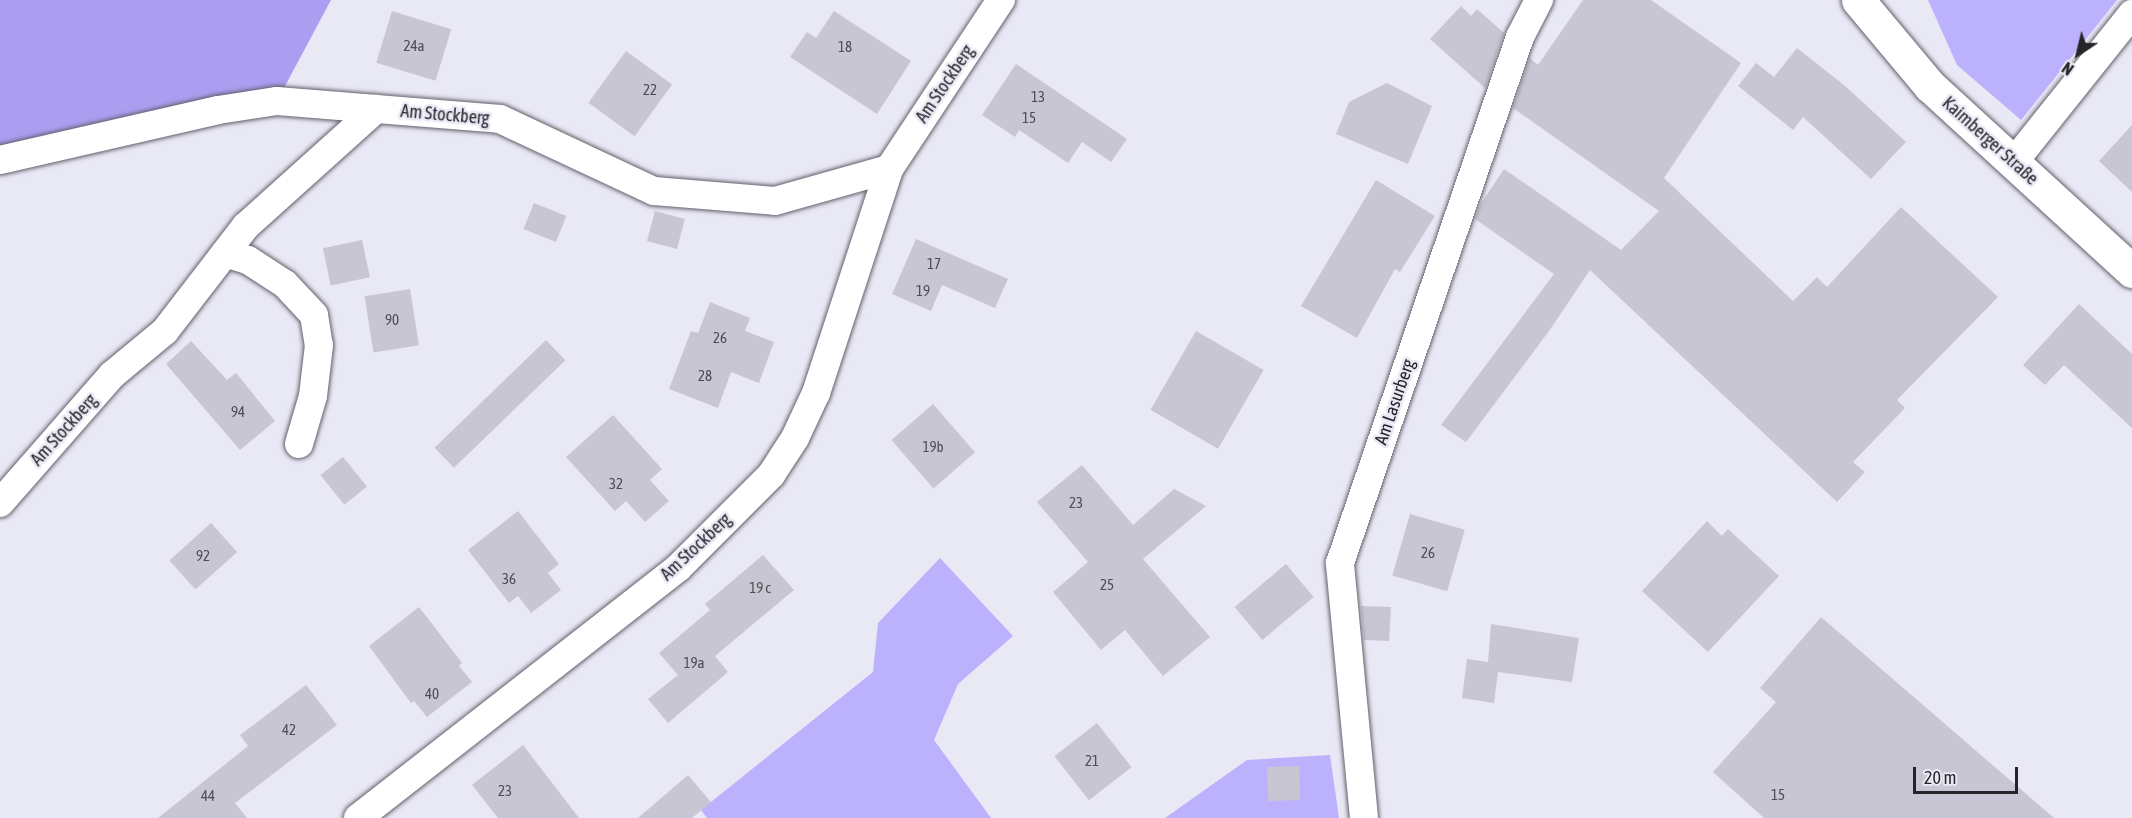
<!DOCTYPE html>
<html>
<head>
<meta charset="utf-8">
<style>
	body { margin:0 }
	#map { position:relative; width:2132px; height:818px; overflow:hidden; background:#e9e8f5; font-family:"Asap Condensed",sans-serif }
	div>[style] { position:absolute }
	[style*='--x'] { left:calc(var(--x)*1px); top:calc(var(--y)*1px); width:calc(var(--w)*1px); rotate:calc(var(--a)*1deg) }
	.green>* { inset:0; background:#bcb1fc }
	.forest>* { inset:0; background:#ab9ef1 }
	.building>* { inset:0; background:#c7c6d2; transform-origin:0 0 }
	.roads { filter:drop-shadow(0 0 2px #62616c) drop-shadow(0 0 2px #62616c) }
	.minor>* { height:28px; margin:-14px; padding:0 14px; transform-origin:14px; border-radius:14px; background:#fff }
	.secondary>* { height:33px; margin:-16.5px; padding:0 16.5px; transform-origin:16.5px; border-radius:16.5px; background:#fff }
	span { translate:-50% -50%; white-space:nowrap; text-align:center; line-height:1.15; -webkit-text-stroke:5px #e9e8f5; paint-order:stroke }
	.number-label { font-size:15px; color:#4e4d53 }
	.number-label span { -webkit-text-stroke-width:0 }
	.street-label { font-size:18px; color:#252529 }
	.north { position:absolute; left:2048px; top:24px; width:60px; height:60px; -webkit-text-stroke:4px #e9e8f5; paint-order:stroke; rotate:215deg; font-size:16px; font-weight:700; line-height:24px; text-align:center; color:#252529 }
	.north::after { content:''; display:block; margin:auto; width:21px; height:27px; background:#252529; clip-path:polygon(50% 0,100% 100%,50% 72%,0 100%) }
	.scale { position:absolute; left:1913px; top:767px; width:105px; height:27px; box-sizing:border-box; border:3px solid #252529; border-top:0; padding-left:8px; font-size:18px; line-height:21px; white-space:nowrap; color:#252529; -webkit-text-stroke:4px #e9e8f5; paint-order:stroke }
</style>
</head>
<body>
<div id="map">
	<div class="green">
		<div style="clip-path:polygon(1928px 0,2117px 0,2021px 120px,1957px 65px)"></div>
		<div style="clip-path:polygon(940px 558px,1013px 636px,958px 684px,934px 740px,991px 818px,707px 818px,701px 810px,873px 672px,878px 623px)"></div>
		<div style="clip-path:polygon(1330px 755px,1339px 818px,1165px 818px,1247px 760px)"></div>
	</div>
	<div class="forest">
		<div style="clip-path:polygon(0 0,331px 0,277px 101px,0 160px)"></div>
	</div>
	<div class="building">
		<div style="clip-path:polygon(1583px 0,1651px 0,1741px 63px,1664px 178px,1793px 301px,1817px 277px,1827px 287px,1901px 207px,1998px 297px,1897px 400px,1905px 408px,1853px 462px,1865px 472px,1837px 502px,1590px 270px,1549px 331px,1466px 442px,1441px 425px,1554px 274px,1475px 219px,1480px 205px,1504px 169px,1621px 250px,1659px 211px,1513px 108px,1530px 58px,1538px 65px)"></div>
		<div style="clip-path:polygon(1461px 6px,1471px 16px,1477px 9px,1504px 33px,1485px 88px,1430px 39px)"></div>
		<div style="left:392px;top:11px;width:62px;height:54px;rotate:17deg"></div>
		<div style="clip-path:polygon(834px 11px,911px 61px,877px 114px,790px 57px,807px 32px,816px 38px)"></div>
		<div style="clip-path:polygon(1797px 48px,1844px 85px,1906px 142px,1871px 179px,1803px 117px,1793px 130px,1738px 86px,1756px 63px,1774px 77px)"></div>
		<div style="left:626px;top:51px;width:57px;height:64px;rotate:36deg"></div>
		<div style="clip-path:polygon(1016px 64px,1127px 139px,1111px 162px,1082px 142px,1068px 163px,1019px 130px,1015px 137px,982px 115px)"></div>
		<div style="clip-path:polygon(1387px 83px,1432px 106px,1408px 164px,1336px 134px,1349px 102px)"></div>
		<div style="clip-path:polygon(2132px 125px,2132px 192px,2099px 161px)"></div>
		<div style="clip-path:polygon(1376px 180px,1435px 216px,1400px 272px,1395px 269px,1357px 338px,1301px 306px)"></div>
		<div style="left:534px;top:203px;width:35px;height:28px;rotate:22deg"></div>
		<div style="left:655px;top:211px;width:31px;height:31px;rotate:15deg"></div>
		<div style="clip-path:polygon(916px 239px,1008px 279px,995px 308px,942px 285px,931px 311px,892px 294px)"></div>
		<div style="left:362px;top:240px;width:38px;height:40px;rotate:78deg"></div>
		<div style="left:410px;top:289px;width:57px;height:46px;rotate:81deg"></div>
		<div style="clip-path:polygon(710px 302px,750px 318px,745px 331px,774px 342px,759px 383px,731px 372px,718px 408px,669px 389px,691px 331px,698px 333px)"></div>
		<div style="clip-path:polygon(2079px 304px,2132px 354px,2132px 428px,2064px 365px,2045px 385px,2023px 365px)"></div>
		<div style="left:1196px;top:331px;width:78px;height:91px;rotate:30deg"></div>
		<div style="left:546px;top:340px;width:28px;height:155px;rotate:46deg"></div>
		<div style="clip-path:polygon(191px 341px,227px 380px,236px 373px,275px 421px,240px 450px,166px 364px)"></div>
		<div style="left:933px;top:404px;width:64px;height:55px;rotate:49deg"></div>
		<div style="clip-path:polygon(613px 415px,662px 469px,650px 480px,669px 501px,645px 522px,626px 501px,615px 511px,566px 457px)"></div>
		<div style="left:343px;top:457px;width:38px;height:29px;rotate:51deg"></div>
		<div style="clip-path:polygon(1082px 465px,1133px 525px,1174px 489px,1206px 506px,1143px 559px,1210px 637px,1163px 676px,1125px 630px,1101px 650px,1053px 592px,1088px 562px,1037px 502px)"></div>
		<div style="clip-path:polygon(518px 511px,559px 564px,548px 573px,561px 590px,531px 613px,518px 596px,509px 603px,468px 550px)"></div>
		<div style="left:1410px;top:514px;width:57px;height:64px;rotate:16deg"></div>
		<div style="clip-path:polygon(1707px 521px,1722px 536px,1728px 529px,1779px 576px,1708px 652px,1642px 591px)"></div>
		<div style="left:211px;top:523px;width:39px;height:56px;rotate:48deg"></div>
		<div style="clip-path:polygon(763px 555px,794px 590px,715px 656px,728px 672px,668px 723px,648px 699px,678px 675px,659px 653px,710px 610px,705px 604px)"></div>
		<div style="left:1286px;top:564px;width:43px;height:67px;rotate:50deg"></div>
		<div style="clip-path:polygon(1361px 606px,1391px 607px,1389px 641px,1364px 640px)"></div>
		<div style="clip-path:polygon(419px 607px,462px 663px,459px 666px,472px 682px,427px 717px,414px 701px,411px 703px,369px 646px)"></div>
		<div style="clip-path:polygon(1821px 617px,2054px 818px,1764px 818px,1713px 772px,1776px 702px,1760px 688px)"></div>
		<div style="clip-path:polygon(1491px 624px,1579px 638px,1572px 682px,1498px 672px,1494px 703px,1462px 698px,1467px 659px,1488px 662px)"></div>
		<div style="clip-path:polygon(306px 685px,337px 725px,235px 803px,247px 818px,158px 818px,248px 746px,240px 735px)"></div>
		<div style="left:1097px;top:723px;width:56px;height:54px;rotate:52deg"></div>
		<div style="clip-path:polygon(523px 745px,579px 818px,498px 818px,472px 785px)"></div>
		<div style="left:1299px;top:766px;width:34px;height:32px;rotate:88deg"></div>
		<div style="clip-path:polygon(688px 775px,711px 802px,692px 818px,638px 818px)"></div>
	</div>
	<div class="roads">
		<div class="minor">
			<div style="--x:0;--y:160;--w:224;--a:-12.9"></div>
			<div style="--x:218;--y:110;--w:60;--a:-8.7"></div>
			<div style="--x:277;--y:101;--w:224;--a:4.6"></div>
			<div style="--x:500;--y:119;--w:170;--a:25.1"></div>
			<div style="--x:654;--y:191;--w:121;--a:4.7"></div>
			<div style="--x:775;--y:201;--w:118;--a:-15.7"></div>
			<div style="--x:2013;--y:163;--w:191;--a:-51.4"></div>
			<div style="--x:225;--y:253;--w:24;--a:17"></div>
			<div style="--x:248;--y:260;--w:44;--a:33"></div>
			<div style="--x:285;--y:284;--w:42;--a:46.9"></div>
			<div style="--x:314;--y:315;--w:30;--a:81"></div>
			<div style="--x:319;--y:345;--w:51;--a:96.7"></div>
			<div style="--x:313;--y:396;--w:50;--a:106.3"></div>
			<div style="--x:0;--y:503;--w:170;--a:-48.8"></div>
			<div style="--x:112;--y:375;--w:69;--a:-39.7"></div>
			<div style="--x:165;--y:331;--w:133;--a:-52.4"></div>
			<div style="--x:246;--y:226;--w:175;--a:-42"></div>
			<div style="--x:358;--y:818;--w:406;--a:-38"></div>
			<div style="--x:678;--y:568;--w:132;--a:-45"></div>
			<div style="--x:771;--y:475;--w:44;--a:-57"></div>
			<div style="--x:795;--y:438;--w:50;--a:-65"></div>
			<div style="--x:816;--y:393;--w:236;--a:-71.9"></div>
			<div style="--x:889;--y:169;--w:203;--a:-56.5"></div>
			<div style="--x:1364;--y:818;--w:256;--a:-95.4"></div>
			<div style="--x:1340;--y:563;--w:556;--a:-71.11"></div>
			<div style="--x:1520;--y:37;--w:42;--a:-62.8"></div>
		</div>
		<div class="secondary">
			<div style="--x:1858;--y:0;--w:112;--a:50.1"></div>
			<div style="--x:1930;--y:86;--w:274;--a:42.5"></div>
		</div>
	</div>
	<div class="number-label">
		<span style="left:414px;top:46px">24a</span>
		<span style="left:845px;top:47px">18</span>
		<span style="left:650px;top:90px">22</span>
		<span style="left:1038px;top:97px">13</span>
		<span style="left:1029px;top:118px">15</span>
		<span style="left:934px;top:264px">17</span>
		<span style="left:923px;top:291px">19</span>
		<span style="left:392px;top:320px">90</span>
		<span style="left:720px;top:338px">26</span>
		<span style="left:705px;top:376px">28</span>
		<span style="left:238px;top:412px">94</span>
		<span style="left:933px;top:447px">19b</span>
		<span style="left:616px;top:484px">32</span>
		<span style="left:1076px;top:503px">23</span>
		<span style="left:1428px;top:553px">26</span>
		<span style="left:203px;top:556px">92</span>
		<span style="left:509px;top:579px">36</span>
		<span style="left:1107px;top:585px">25</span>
		<span style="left:760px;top:588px">19 c</span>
		<span style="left:694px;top:663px">19a</span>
		<span style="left:432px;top:694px">40</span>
		<span style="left:289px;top:730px">42</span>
		<span style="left:1092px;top:761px">21</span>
		<span style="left:505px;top:791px">23</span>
		<span style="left:1778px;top:795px">15</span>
		<span style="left:208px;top:796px">44</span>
	</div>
	<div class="street-label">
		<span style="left:945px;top:84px;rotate:-56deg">Am Stockberg</span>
		<span style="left:445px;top:115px;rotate:5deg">Am Stockberg</span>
		<span style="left:1990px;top:141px;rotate:42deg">Kaimberger Straße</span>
		<span style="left:1395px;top:402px;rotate:-71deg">Am Lasurberg</span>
		<span style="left:64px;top:430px;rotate:-48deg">Am Stockberg</span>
		<span style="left:696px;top:547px;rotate:-43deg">Am Stockberg</span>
	</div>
	<div class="north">N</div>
	<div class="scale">20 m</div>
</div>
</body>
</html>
